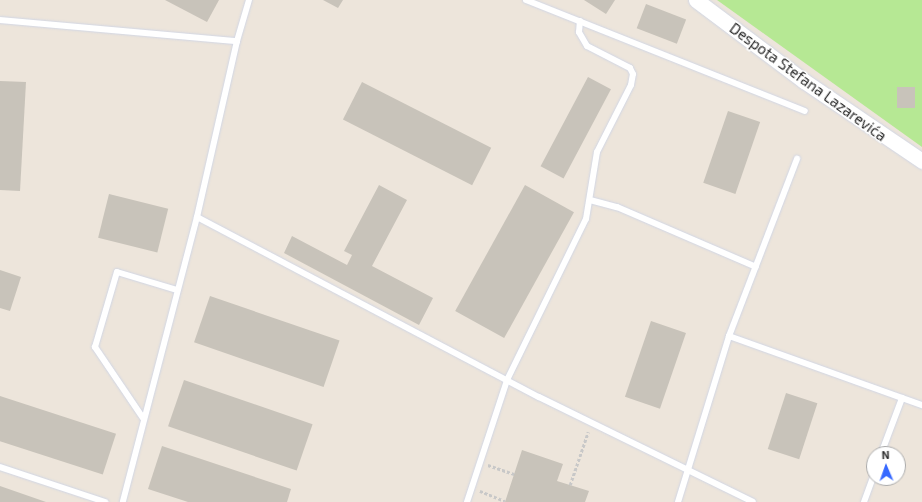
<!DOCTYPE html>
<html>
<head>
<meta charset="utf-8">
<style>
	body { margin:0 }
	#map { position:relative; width:922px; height:502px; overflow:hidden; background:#ede5db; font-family:"Exo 2",sans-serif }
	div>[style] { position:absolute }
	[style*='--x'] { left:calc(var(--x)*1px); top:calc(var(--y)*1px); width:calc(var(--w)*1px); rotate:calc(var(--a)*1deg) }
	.green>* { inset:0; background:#b6e894 }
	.building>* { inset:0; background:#c8c3ba; transform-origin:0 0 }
	.path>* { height:2.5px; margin-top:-1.25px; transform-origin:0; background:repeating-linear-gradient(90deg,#c8c8c8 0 3px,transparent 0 5px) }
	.roads { filter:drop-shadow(0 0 1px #d1d6e4) drop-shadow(0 0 1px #d1d6e4) }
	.service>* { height:6px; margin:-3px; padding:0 3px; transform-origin:3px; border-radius:3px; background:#fff }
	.tertiary>* { height:15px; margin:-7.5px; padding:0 7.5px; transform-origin:7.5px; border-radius:7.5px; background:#fff }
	span { translate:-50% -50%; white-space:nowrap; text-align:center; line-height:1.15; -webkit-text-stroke:3px #fff; paint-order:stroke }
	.street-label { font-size:15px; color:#2a2a2a }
	.north { position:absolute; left:866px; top:446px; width:40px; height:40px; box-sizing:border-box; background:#fff; border:1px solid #aaa; border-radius:50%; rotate:358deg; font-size:11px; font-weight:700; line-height:16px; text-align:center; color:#2a2a2a }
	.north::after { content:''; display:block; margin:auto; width:14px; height:18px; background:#3769ff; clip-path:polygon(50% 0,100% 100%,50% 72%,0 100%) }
</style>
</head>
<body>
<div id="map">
	<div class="green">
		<div style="clip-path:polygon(717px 0,922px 0,922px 147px)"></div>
	</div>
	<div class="building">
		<div style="clip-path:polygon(165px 0,219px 0,207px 22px)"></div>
		<div style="clip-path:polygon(323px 0,343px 0,338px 8px)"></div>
		<div style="clip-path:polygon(584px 0,615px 0,606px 14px)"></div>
		<div style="left:646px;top:4px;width:43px;height:26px;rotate:21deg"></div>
		<div style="left:588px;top:77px;width:26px;height:101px;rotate:28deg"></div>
		<div style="clip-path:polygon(0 81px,26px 82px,20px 191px,0 190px)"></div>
		<div style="left:362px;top:82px;width:145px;height:42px;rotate:27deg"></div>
		<div style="left:915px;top:87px;width:21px;height:18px;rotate:90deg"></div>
		<div style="left:728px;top:111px;width:34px;height:76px;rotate:19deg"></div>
		<div style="clip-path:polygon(379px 185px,407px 200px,372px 266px,433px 298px,419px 325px,284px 253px,292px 236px,347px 265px,352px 255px,344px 251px)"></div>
		<div style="left:525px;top:185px;width:56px;height:144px;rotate:29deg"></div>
		<div style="left:109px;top:194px;width:61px;height:45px;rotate:14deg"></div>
		<div style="clip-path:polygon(0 270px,21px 277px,10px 311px,0 308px)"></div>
		<div style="left:210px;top:296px;width:137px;height:49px;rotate:19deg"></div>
		<div style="left:651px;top:321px;width:37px;height:80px;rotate:19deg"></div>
		<div style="left:184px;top:380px;width:136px;height:49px;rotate:19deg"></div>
		<div style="left:786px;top:393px;width:33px;height:59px;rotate:18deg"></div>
		<div style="left:0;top:396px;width:122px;height:43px;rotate:18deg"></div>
		<div style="clip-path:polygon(162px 446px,291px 489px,287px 502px,188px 502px,148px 489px)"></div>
		<div style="clip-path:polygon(522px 450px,563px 464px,557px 481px,589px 491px,585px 502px,505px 502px)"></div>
		<div style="clip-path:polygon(0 486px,46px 502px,0 502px)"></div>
	</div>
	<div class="path">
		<div style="--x:488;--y:465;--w:28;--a:19"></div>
		<div style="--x:570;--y:485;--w:56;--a:-71.2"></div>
		<div style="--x:480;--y:491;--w:27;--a:22"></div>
	</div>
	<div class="roads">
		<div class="service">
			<div style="--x:526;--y:0;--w:300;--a:21.7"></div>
			<div style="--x:0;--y:20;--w:238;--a:5.1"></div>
			<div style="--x:237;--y:41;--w:180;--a:102.8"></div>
			<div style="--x:197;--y:217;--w:294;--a:104.6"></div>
			<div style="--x:237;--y:41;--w:43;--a:-73.7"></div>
			<div style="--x:590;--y:200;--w:28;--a:15"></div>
			<div style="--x:617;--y:207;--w:151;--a:23.3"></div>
			<div style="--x:197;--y:217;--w:386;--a:27.8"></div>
			<div style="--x:539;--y:397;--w:238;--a:26.1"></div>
			<div style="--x:729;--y:336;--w:205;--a:19.7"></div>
			<div style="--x:143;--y:418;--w:86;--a:-124.1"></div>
			<div style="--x:95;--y:347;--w:78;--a:-73.7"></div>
			<div style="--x:117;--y:272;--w:63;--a:16.7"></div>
			<div style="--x:881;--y:454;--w:60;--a:-69.4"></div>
			<div style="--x:0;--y:467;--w:111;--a:18.4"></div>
			<div style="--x:467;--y:502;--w:128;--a:-71.8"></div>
			<div style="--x:507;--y:380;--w:179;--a:-63.9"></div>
			<div style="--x:586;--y:219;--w:68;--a:-80.7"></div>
			<div style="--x:597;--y:152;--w:75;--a:-63.1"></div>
			<div style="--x:631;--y:85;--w:11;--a:-80"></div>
			<div style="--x:633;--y:74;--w:7;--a:-117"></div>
			<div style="--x:630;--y:68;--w:48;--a:-152.9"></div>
			<div style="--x:587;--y:46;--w:16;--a:-120"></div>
			<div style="--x:579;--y:32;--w:11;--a:-85"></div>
			<div style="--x:678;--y:502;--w:174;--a:-72.9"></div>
			<div style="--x:729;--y:336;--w:190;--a:-69"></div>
			<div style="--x:864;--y:502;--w:29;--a:-70"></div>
		</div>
		<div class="tertiary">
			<div style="--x:696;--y:0;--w:135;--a:36.9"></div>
			<div style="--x:804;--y:81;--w:143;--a:34.1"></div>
		</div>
	</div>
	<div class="street-label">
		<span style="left:808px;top:82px;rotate:36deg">Despota Stefana Lazarevića</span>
	</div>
	<div class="north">N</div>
</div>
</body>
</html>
